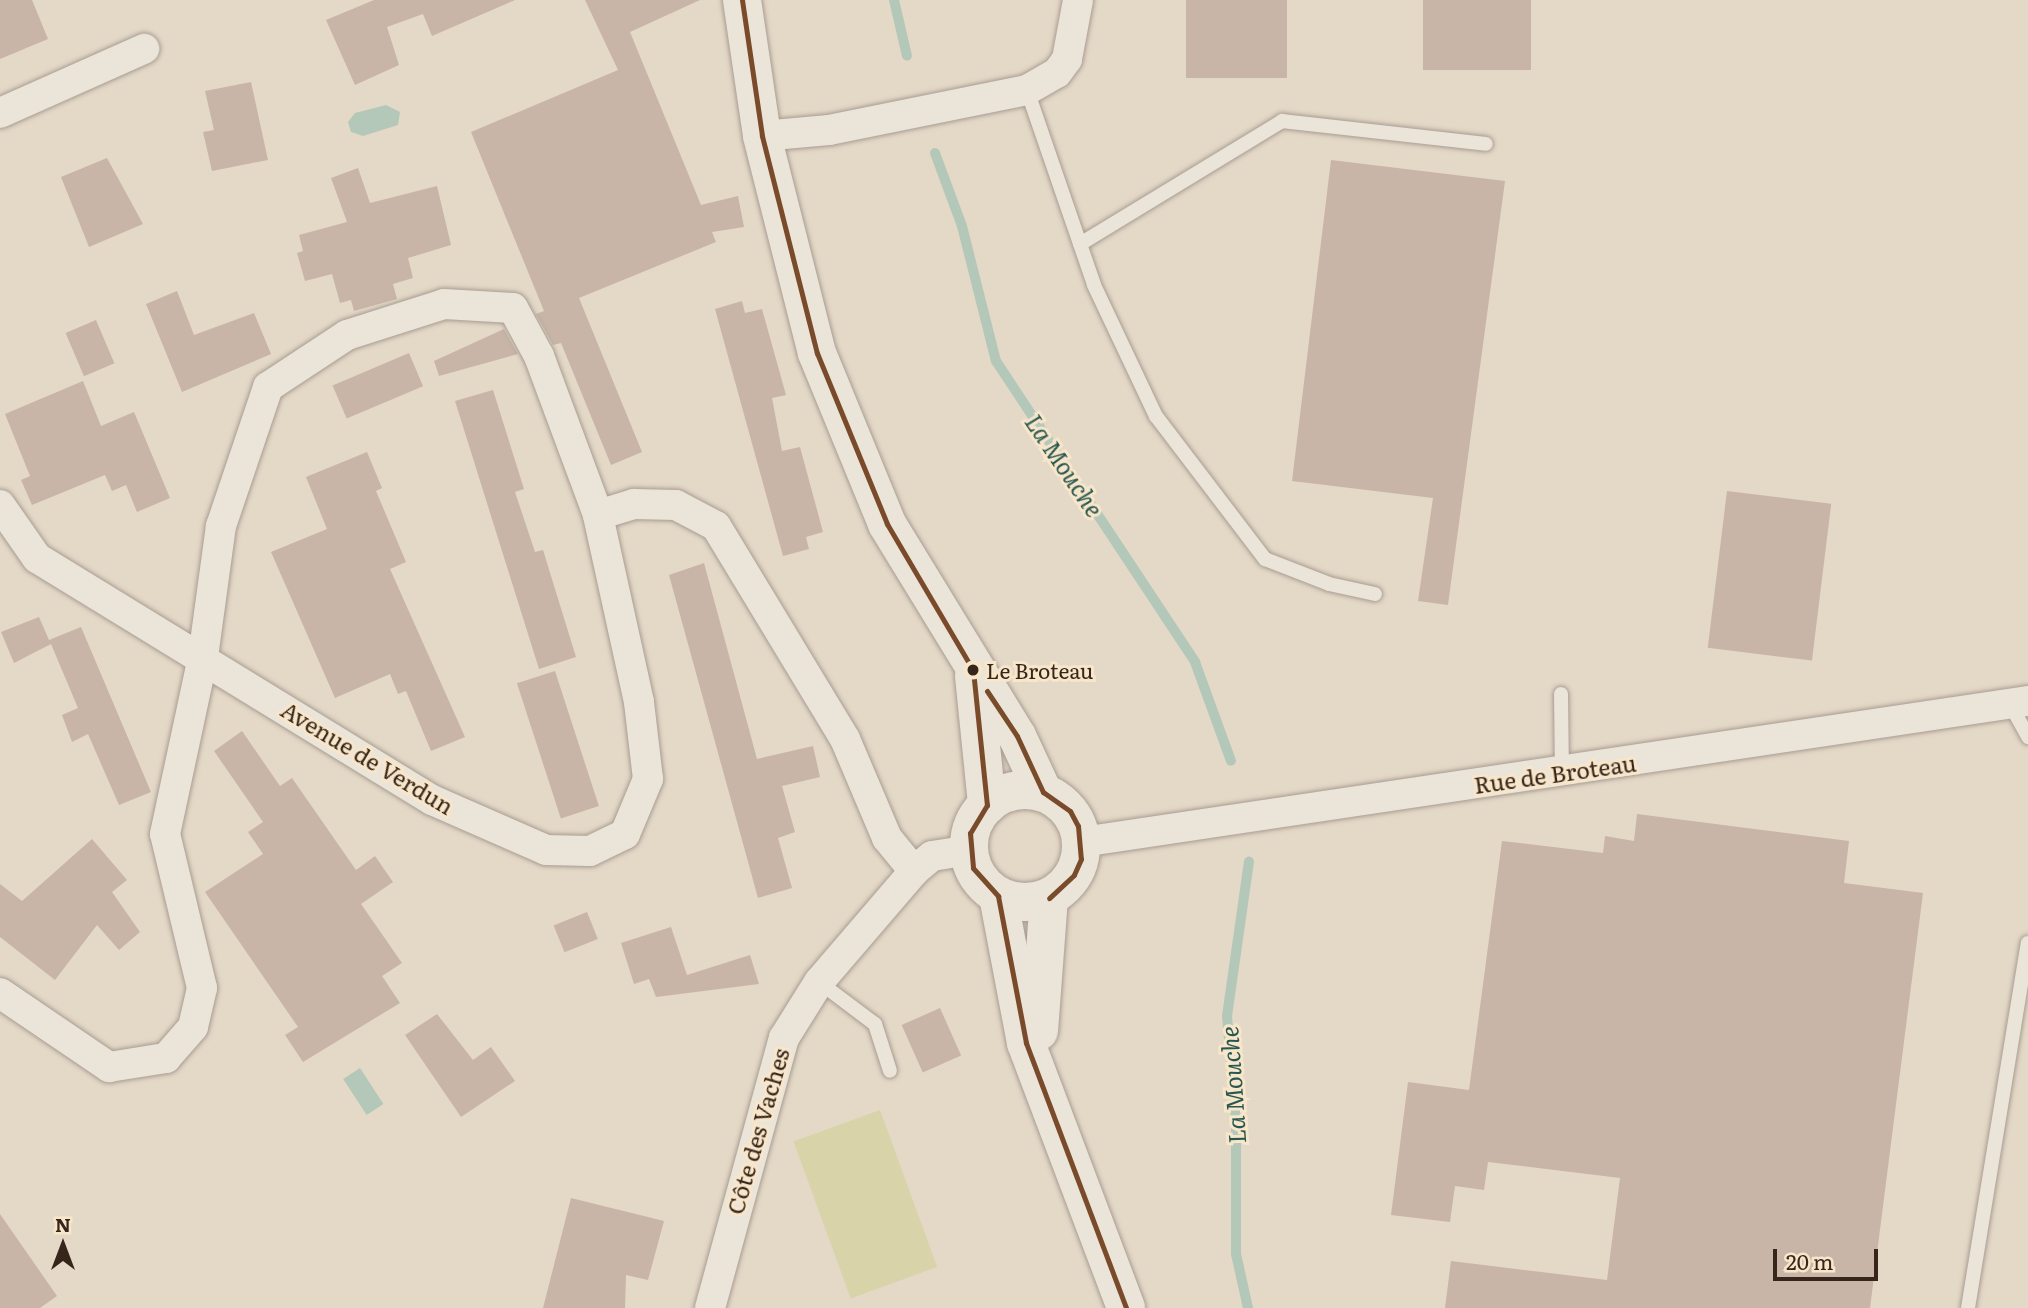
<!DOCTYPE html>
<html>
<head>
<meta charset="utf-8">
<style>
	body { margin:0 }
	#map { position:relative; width:2028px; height:1308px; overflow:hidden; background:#e4d8c7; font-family:Literata,serif }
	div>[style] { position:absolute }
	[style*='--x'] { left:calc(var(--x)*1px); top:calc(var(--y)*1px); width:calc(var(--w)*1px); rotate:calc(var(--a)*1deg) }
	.green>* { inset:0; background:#d8d3a8; transform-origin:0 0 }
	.water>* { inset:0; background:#b4c8b9; transform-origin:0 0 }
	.stream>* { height:10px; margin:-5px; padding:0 5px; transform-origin:5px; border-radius:5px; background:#b4c8b9 }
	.building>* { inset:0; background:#c8b5a8; transform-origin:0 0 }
	.roads { filter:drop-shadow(0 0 2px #a89d91) drop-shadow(0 0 2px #a89d91) }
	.service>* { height:14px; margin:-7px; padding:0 7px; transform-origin:7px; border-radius:7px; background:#ebe4d9 }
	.minor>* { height:30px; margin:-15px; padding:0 15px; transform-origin:15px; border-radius:15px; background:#ebe4d9 }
	.secondary>* { height:38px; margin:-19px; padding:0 19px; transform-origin:19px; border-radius:19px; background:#ebe4d9 }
	.secondary>.ring { margin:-19px; padding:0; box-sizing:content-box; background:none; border:38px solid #ebe4d9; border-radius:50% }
	.bus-1>* { height:5px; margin:-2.5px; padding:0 2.5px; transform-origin:2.5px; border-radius:2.5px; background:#7a4b2a }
	.dots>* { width:19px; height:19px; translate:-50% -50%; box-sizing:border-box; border:4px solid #f8e6ca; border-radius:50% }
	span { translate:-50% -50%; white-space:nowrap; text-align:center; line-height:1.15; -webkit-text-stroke:6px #f8e6ca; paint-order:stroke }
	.bus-label { font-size:21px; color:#36251a }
	.left { translate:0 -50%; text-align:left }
	.street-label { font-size:23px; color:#36251a }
	.water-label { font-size:24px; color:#275750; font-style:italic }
	.north { position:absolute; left:28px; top:1210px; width:70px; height:70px; -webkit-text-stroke:5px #f8e6ca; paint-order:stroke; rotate:0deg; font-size:19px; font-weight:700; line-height:28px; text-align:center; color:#36251a }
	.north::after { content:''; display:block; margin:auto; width:24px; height:32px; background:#36251a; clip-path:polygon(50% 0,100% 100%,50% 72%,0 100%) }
	.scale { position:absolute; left:1773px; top:1249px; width:105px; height:32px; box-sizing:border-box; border:4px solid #36251a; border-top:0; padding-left:9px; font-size:21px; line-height:24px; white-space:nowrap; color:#36251a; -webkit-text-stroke:5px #f8e6ca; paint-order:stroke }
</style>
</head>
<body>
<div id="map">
	<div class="green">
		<div style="left:880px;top:1110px;width:167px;height:92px;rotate:70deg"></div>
	</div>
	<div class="water">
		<div style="clip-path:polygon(386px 105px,400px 112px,398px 125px,363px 136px,351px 132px,348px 122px,355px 113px)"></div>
		<div style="left:360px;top:1068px;width:43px;height:20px;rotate:57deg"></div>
	</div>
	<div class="stream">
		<div style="--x:894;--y:0;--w:57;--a:76.9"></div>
		<div style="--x:935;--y:153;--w:78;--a:69.7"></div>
		<div style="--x:962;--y:226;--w:139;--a:75.9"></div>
		<div style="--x:996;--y:361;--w:361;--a:56.5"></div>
		<div style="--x:1195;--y:662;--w:105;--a:70"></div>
		<div style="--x:1248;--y:1308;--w:55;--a:-102.5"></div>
		<div style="--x:1236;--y:1254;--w:135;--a:-90"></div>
		<div style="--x:1236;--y:1119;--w:103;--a:-95"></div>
		<div style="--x:1227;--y:1016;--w:156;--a:-81.9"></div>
	</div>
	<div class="building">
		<div style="clip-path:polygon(0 0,32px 0,48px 39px,0 59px)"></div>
		<div style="clip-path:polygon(374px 0,515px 0,432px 36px,423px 14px,387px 27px,399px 65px,355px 85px,326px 20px)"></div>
		<div style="clip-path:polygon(585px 0,700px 0,630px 32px,701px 205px,738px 196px,744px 227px,712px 232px,716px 242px,579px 298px,642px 452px,611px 465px,561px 343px,553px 345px,536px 314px,544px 311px,471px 132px,618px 70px)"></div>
		<div style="left:1186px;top:0;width:101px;height:78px"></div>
		<div style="left:1423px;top:0;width:108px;height:70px"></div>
		<div style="clip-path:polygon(251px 82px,268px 160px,212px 171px,203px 132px,214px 130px,205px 91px)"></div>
		<div style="clip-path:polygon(107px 158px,143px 224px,89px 247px,61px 177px)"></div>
		<div style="clip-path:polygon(1331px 160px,1505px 181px,1448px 605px,1418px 601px,1433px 498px,1292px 481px)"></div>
		<div style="clip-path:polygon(358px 168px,370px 203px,437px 186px,451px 245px,408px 258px,413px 278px,393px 284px,397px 299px,354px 311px,351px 300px,340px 303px,332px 274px,305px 281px,297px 253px,303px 251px,299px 235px,347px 222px,331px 178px)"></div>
		<div style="clip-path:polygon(177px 291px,194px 335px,254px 313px,271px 354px,182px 392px,146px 304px)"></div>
		<div style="clip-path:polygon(742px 301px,745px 313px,762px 309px,786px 395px,772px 398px,782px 451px,800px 447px,823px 532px,806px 537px,809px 549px,783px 556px,715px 309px)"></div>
		<div style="left:96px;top:320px;width:47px;height:33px;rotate:67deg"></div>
		<div style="clip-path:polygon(504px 329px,518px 354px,439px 376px,434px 361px)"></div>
		<div style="left:409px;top:353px;width:36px;height:83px;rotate:67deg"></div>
		<div style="clip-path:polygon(83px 381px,101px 426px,134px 412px,170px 498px,137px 512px,126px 485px,112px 491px,105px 475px,32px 505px,21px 480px,30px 476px,5px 414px)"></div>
		<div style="clip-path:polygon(493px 390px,524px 489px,515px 492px,535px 552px,543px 550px,576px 657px,539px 669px,455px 401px)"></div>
		<div style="clip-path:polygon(367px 452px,382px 488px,376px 491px,406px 562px,390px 569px,465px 737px,431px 751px,406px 691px,398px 694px,390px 674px,335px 698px,271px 552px,327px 529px,306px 477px)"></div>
		<div style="left:1727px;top:491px;width:105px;height:158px;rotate:7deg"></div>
		<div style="clip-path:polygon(704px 563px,757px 759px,813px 746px,820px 777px,782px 786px,795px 832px,778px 838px,792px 888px,758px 898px,669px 575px)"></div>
		<div style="clip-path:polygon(39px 617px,49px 640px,81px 627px,151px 792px,119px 805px,88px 734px,72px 742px,62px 715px,78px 708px,51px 644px,14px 663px,1px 632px)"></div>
		<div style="left:555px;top:671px;width:142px;height:40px;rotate:72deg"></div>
		<div style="clip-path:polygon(242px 731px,280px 786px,292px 778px,356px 870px,375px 856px,393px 882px,361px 904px,402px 963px,382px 976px,400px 1003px,303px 1062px,285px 1035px,298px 1027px,205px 892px,263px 854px,248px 832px,263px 822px,214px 751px)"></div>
		<div style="clip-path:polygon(1637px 814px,1849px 841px,1844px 883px,1923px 893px,1870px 1308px,1445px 1308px,1451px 1261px,1607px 1280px,1620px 1178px,1488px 1162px,1484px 1190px,1455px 1186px,1450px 1222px,1391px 1215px,1408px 1082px,1469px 1090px,1502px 841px,1603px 853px,1605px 836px,1634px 841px)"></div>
		<div style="clip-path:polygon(92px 839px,127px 880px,112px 892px,140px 932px,119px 950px,97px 925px,55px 980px,0 937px,0 884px,22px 901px)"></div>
		<div style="left:587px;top:912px;width:29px;height:36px;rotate:68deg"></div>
		<div style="clip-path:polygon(671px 927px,687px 975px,750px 955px,759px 984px,656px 997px,649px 979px,634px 984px,621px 943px)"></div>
		<div style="left:940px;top:1008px;width:52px;height:42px;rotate:66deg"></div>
		<div style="clip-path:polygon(437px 1014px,473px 1060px,491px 1047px,515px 1081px,461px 1117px,405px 1035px)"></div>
		<div style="clip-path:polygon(571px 1198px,664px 1221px,648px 1280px,626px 1275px,625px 1308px,543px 1308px)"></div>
		<div style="clip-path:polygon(0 1214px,57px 1296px,40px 1308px,0 1308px)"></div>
	</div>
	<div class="roads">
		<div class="service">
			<div style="--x:1027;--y:90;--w:206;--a:71"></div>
			<div style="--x:1094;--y:285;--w:145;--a:64.7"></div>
			<div style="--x:1156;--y:416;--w:180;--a:52.7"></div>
			<div style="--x:1265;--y:559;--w:69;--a:21.3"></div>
			<div style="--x:1329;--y:584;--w:47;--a:12.3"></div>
			<div style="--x:1080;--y:244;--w:237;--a:-31.3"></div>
			<div style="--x:1282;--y:121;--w:205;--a:6.4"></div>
			<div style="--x:1561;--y:694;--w:79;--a:89.3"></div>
			<div style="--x:2010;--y:704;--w:38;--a:61"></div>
			<div style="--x:819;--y:982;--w:70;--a:36.9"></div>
			<div style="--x:875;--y:1024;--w:49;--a:72.3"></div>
			<div style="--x:1968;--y:1308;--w:370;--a:-80.7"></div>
		</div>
		<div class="minor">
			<div style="--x:0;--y:113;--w:158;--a:-24"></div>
			<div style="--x:762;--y:136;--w:67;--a:-5.1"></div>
			<div style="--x:829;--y:130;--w:202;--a:-11.4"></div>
			<div style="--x:1027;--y:90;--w:34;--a:-30"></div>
			<div style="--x:1057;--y:73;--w:17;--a:-54"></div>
			<div style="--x:1067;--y:59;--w:60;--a:-79.4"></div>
			<div style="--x:0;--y:505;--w:65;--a:55.1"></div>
			<div style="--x:37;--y:558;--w:463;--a:31.5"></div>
			<div style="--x:432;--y:800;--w:124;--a:23.7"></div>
			<div style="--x:546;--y:850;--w:44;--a:1.3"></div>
			<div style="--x:590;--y:851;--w:39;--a:-26"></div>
			<div style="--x:625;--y:834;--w:60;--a:-67.3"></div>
			<div style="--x:648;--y:779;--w:78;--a:-96.7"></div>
			<div style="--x:639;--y:702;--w:191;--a:-102.4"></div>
			<div style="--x:598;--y:515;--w:38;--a:-17"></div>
			<div style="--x:634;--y:504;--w:42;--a:1.4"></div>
			<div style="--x:676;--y:505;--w:45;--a:27.7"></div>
			<div style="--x:716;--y:526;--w:249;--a:58.8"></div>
			<div style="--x:845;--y:739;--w:108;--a:67"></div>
			<div style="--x:887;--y:838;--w:43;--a:50.7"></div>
			<div style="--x:1082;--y:842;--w:956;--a:-8.48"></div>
			<div style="--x:0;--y:993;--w:132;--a:34.2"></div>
			<div style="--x:109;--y:1067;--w:58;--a:-9"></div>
			<div style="--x:166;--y:1058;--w:41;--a:-48.9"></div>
			<div style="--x:193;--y:1027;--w:40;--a:-77"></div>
			<div style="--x:202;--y:988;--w:158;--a:-103.5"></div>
			<div style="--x:165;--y:834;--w:181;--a:-77.9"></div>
			<div style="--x:203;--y:657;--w:132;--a:-82.2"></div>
			<div style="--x:221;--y:526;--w:147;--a:-71.3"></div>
			<div style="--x:268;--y:387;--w:95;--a:-33.4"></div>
			<div style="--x:347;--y:335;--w:102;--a:-17.7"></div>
			<div style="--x:444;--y:304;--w:69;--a:3.3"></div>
			<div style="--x:513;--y:308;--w:55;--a:61.6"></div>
			<div style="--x:539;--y:356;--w:170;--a:69.6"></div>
			<div style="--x:710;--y:1308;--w:280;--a:-74.7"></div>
			<div style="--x:784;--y:1038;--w:66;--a:-58"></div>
			<div style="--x:819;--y:982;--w:146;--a:-49.4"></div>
			<div style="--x:914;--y:871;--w:23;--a:-40"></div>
			<div style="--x:932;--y:856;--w:37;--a:-9"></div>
		</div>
		<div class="secondary">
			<div style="--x:742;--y:0;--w:137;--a:81.6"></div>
			<div style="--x:762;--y:136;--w:224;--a:75.8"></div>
			<div style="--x:817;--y:353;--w:185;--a:67.7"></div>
			<div style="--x:887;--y:524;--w:249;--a:58.5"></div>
			<div style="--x:1017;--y:736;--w:62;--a:65.1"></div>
			<div style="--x:974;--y:676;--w:130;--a:84.2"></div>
			<div class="ring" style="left:969px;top:790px;width:74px;height:74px"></div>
			<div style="--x:998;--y:896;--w:150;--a:79.2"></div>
			<div style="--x:1026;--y:1043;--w:283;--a:69.3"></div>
			<div style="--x:1039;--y:1031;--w:133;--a:-85.7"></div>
		</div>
	</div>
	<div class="bus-1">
		<div style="--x:742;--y:0;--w:137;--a:81.6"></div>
		<div style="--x:762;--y:136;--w:224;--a:75.8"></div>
		<div style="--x:817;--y:353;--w:185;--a:67.7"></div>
		<div style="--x:887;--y:524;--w:169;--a:59.5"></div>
		<div style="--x:973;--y:670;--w:136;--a:84.1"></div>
		<div style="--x:987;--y:805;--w:33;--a:121"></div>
		<div style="--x:970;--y:833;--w:35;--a:85"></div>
		<div style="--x:973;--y:868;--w:38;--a:48"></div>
		<div style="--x:998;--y:896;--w:150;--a:79.2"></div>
		<div style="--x:1026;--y:1043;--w:283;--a:69.3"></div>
		<div style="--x:987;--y:691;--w:54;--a:56.3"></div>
		<div style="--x:1017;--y:736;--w:62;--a:65.1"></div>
		<div style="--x:1043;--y:792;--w:33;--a:35"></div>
		<div style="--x:1070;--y:811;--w:17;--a:62"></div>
		<div style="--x:1078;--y:826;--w:33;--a:85"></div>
		<div style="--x:1081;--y:859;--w:17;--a:114"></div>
		<div style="--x:1074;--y:875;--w:34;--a:137"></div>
	</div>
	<div class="dots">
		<div style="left:973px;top:670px;background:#36251a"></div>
	</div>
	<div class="bus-label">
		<span class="left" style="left:986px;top:670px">Le Broteau</span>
	</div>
	<div class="street-label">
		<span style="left:368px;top:757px;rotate:31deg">Avenue de Verdun</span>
		<span style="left:1555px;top:773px;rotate:-8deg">Rue de Broteau</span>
		<span style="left:757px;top:1131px;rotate:-74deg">Côte des Vaches</span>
	</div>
	<div class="water-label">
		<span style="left:1065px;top:465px;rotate:56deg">La Mouche</span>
		<span style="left:1232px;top:1085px;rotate:-94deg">La Mouche</span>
	</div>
	<div class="north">N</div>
	<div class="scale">20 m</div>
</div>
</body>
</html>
